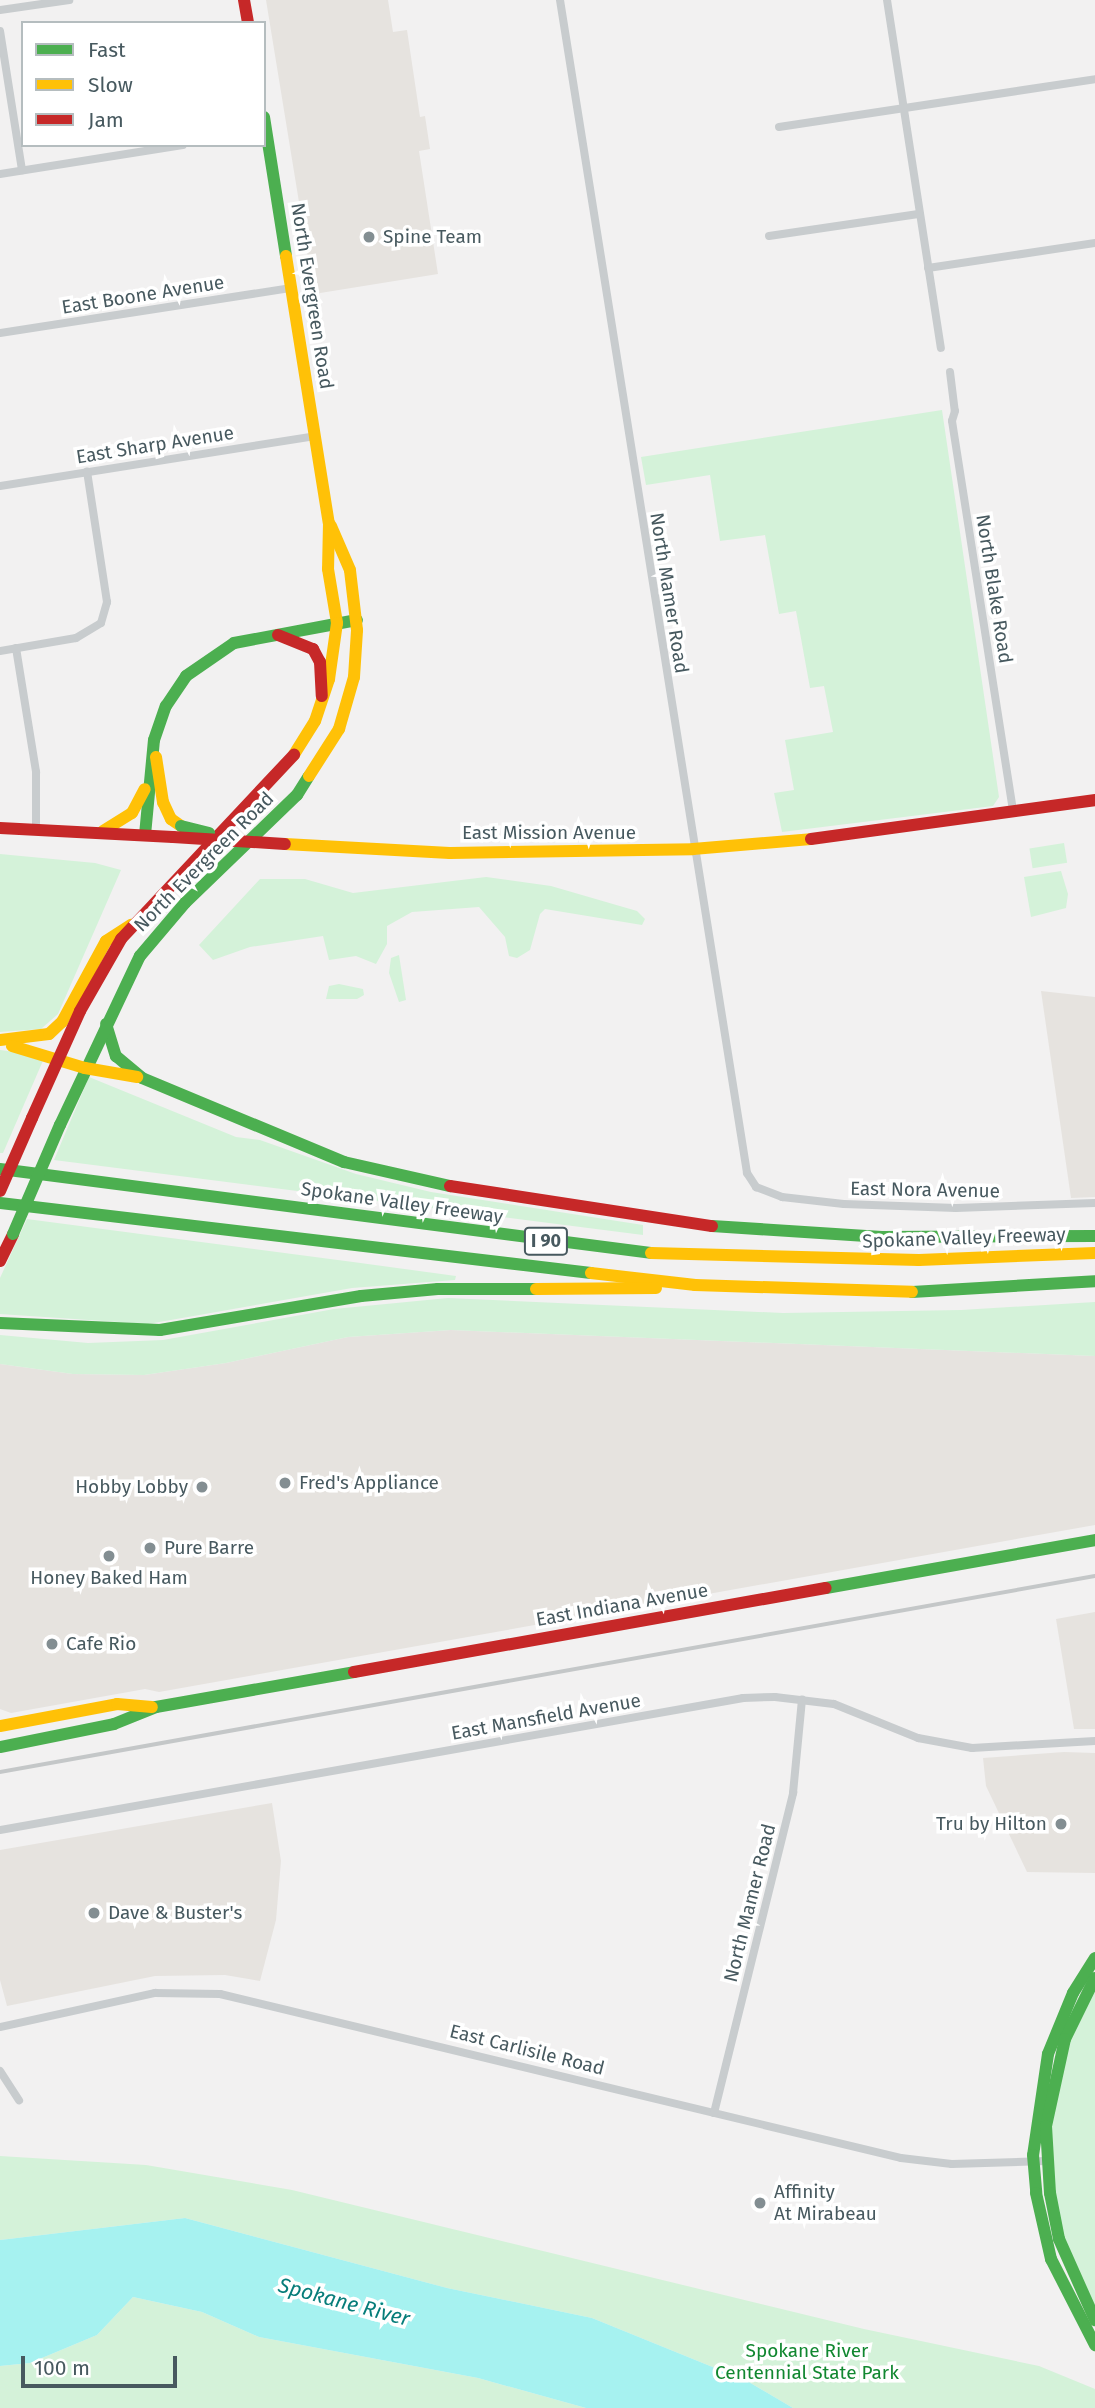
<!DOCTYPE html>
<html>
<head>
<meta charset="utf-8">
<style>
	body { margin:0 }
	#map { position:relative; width:1095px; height:2408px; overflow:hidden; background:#f2f1f1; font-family:"Fira Sans",sans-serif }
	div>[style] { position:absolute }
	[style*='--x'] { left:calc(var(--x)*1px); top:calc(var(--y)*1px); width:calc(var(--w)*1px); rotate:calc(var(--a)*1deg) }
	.commercial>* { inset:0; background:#e6e3df }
	.green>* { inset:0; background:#d4f2d9; transform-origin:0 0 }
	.water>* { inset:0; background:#a6f2f0 }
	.street>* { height:8px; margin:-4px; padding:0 4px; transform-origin:4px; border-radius:4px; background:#c8ccce }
	.fast>* { height:12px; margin:-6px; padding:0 6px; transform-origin:6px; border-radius:6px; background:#4caf50 }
	.slow>* { height:12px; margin:-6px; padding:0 6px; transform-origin:6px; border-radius:6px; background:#ffc107 }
	.jam>* { height:12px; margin:-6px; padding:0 6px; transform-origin:6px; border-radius:6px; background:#c62828 }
	.rail>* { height:3.5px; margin:-1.75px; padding:0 1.75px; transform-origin:1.75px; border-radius:1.75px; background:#c4c7c8 }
	.fast-bridge>* { height:12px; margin:-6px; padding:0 6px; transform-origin:6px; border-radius:6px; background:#4caf50 }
	.jam-bridge>* { height:12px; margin:-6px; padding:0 6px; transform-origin:6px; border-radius:6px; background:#c62828 }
	.dots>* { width:19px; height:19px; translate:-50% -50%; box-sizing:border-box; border:4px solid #fff; border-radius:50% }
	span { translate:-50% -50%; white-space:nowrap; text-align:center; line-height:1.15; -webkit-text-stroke:7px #fff; paint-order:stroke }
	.shield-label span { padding:2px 5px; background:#fff; border:2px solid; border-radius:5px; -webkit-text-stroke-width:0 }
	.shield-label { font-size:18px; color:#47595f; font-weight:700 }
	.poi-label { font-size:19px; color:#47595f }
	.left { translate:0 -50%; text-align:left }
	.right { translate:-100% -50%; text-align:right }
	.street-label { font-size:19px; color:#47595f }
	.park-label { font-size:19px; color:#118730 }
	.water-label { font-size:21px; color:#077d7a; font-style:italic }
	.legend { position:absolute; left:21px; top:21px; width:245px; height:126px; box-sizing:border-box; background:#fff; border:2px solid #b5bdbf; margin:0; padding:9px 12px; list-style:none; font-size:21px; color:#47595f }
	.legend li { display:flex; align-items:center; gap:14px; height:35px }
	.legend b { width:35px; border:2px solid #b5bdbf }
	.scale { position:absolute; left:21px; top:2356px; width:156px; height:32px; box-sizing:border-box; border:4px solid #47595f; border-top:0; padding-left:9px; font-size:21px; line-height:24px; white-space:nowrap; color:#47595f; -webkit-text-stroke:5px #fff; paint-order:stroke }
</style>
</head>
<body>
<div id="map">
	<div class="commercial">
		<div style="clip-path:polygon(266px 0,388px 0,393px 32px,407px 30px,420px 117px,425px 116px,430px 149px,419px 151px,438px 274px,314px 294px)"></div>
		<div style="clip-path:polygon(1041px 991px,1095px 997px,1095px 1197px,1071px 1198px)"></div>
		<div style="clip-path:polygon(451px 1330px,1095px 1356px,1095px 1525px,159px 1692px,145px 1689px,11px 1713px,0 1709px,0 1364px,73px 1374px,144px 1375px,226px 1363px,348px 1337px)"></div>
		<div style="clip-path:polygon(1095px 1612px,1095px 1729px,1074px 1729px,1056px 1619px)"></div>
		<div style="clip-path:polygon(1064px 1752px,1095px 1753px,1095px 1873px,1027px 1872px,986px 1786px,983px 1758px)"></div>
		<div style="clip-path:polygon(272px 1803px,281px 1861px,276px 1920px,260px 1981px,225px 1975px,155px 1976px,7px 2006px,0 1980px,0 1850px)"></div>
	</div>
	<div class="green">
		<div style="clip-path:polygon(942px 410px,999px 797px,993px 806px,782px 832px,774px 793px,794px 790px,785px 740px,833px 732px,824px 686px,810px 688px,796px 611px,779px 614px,765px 535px,720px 541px,710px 475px,646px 485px,641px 457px)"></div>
		<div style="left:1064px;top:843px;width:20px;height:35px;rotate:81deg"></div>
		<div style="clip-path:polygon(0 854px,95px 863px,121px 870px,58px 1014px,41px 1029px,0 1032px)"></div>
		<div style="clip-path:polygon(1061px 871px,1068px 894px,1066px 908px,1031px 917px,1024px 877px)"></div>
		<div style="clip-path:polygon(486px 877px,551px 886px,637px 911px,645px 919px,642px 925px,545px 909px,540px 914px,530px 950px,517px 958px,509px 956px,505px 937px,479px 907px,412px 912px,387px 926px,387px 944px,376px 964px,356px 956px,329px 960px,323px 936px,250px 947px,213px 960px,199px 945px,260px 879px,305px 879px,353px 893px)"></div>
		<div style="clip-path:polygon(399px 955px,406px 1000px,399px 1002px,389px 973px,391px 958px)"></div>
		<div style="clip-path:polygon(339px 984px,363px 989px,364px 995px,357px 999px,326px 999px,329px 986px)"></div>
		<div style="clip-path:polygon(0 1050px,45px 1056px,3px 1153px,0 1153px)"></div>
		<div style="clip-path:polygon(89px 1077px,236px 1137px,260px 1140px,356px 1174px,431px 1192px,643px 1225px,643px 1235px,54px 1160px)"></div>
		<div style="clip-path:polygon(27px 1219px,353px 1262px,456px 1276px,455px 1280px,352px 1288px,148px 1324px,0 1314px,0 1278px)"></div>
		<div style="clip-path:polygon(448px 1298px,783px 1313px,961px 1310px,1095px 1302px,1095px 1356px,451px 1330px,348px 1337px,226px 1363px,144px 1375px,73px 1374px,0 1364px,0 1335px,88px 1343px,163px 1340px,334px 1309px)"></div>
		<div style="clip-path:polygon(1095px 1978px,1095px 2320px,1074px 2280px,1046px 2161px,1065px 2039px)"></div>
		<div style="clip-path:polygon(0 2156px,146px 2165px,292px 2190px,864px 2329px,1039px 2366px,1095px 2389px,1095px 2408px,793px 2408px,747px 2381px,592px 2318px,447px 2288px,185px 2218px,0 2240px)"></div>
		<div style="clip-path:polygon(133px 2297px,202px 2312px,259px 2337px,478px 2378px,586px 2408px,0 2408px,0 2366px,30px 2363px,97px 2335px)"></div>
	</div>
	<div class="water">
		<div style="clip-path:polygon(185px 2218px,447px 2288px,592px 2318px,747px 2381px,793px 2408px,586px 2408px,478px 2378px,259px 2337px,202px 2312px,133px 2297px,97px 2335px,30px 2363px,0 2366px,0 2240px)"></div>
	</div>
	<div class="street">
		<div style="--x:560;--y:0;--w:1188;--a:80.94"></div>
		<div style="--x:747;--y:1173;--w:17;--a:57"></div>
		<div style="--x:756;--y:1187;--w:28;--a:21"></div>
		<div style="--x:782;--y:1197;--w:62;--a:6.4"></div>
		<div style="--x:844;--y:1204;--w:112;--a:2"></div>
		<div style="--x:956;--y:1208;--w:139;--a:-2.1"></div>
		<div style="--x:887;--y:0;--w:352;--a:81.2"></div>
		<div style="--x:0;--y:10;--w:70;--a:-8.2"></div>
		<div style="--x:0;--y:31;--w:141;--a:81"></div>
		<div style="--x:779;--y:127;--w:320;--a:-8.6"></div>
		<div style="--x:0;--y:174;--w:185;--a:-9"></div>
		<div style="--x:769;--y:236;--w:151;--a:-8.4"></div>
		<div style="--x:928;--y:268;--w:169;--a:-8.5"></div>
		<div style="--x:0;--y:333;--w:295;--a:-8.8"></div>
		<div style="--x:950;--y:372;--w:39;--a:83"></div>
		<div style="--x:955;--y:411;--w:10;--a:107"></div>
		<div style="--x:952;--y:421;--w:396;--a:81.1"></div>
		<div style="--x:0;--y:486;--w:319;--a:-9"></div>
		<div style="--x:16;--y:648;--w:126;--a:80.8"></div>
		<div style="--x:36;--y:772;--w:59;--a:90"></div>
		<div style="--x:0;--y:651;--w:77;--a:-9.7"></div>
		<div style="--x:76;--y:638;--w:29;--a:-31"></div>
		<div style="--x:101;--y:623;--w:22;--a:-74"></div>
		<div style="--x:107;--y:602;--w:132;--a:-98.7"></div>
		<div style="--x:0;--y:1830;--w:755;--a:-10.07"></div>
		<div style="--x:743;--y:1698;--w:32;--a:-2"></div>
		<div style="--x:775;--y:1697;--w:59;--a:6.8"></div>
		<div style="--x:834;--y:1704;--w:91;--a:22"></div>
		<div style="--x:918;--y:1738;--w:55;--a:10.5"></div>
		<div style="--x:972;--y:1748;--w:123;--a:-3.3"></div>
		<div style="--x:0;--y:2027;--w:159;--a:-12.4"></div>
		<div style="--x:155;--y:1993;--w:65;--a:0.9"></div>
		<div style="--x:220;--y:1994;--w:700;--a:13.54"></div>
		<div style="--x:901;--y:2158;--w:51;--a:6.7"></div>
		<div style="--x:952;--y:2164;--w:94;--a:-1.8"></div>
		<div style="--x:0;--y:2071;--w:35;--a:57"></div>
		<div style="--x:714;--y:2113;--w:330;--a:-76.1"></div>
		<div style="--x:793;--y:1793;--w:94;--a:-84.5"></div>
	</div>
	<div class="fast">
		<div style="--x:264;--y:117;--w:141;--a:81"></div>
		<div style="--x:145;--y:835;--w:95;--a:-84.6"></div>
		<div style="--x:154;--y:740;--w:36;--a:-71"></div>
		<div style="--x:166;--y:706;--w:36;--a:-56"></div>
		<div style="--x:186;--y:676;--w:58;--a:-34.5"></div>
		<div style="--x:234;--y:643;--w:125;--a:-10.6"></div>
		<div style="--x:106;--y:1024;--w:34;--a:73"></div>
		<div style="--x:116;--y:1056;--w:34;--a:40"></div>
		<div style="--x:142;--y:1078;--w:219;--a:22.6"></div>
		<div style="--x:344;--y:1162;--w:109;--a:12.8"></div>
		<div style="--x:60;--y:1125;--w:187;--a:-64.7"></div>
		<div style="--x:140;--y:956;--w:70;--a:-49.7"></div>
		<div style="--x:185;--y:903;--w:156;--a:-44"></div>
		<div style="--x:297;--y:795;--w:22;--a:-58"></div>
		<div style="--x:0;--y:1169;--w:656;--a:7.35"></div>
		<div style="--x:0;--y:1203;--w:595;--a:6.75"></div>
		<div style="--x:712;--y:1226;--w:170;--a:3.7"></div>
		<div style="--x:882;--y:1237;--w:213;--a:-0.3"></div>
		<div style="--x:912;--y:1292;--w:183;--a:-3.4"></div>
		<div style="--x:0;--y:1323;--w:160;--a:2.5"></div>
		<div style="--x:160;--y:1330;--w:204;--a:-9.6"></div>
		<div style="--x:361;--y:1296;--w:77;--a:-5.2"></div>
		<div style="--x:438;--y:1289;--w:98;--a:0"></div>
		<div style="--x:826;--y:1588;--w:273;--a:-10.1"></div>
		<div style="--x:0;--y:1747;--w:116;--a:-11.4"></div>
		<div style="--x:114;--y:1724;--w:45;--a:-22"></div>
		<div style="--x:156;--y:1707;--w:201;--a:-10"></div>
		<div style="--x:1095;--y:1958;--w:41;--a:122.2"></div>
		<div style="--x:1073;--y:1993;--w:66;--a:112.3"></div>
		<div style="--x:1048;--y:2054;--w:102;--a:98.4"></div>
		<div style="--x:1033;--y:2155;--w:38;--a:85"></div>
		<div style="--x:1036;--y:2193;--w:68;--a:77.2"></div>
		<div style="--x:1051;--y:2259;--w:97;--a:62.9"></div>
		<div style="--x:1095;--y:1978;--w:68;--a:116.2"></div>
		<div style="--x:1065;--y:2039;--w:89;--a:102.3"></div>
		<div style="--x:1046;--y:2126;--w:67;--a:86.6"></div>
		<div style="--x:1050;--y:2193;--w:47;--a:78.9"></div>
		<div style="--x:1059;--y:2239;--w:89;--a:66"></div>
	</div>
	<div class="slow">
		<div style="--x:286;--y:256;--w:270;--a:80.9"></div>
		<div style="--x:329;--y:523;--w:46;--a:91.2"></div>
		<div style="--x:328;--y:569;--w:55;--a:80.5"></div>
		<div style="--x:337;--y:623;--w:57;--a:98.1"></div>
		<div style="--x:329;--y:679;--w:44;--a:108.4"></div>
		<div style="--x:315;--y:721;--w:40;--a:122"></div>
		<div style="--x:156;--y:757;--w:46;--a:81.2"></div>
		<div style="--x:163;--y:802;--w:19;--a:65"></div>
		<div style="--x:171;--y:819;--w:12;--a:35"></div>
		<div style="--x:309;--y:776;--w:56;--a:-57.4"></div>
		<div style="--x:339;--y:729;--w:54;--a:-73.9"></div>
		<div style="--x:354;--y:677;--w:47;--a:-86.3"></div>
		<div style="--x:357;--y:630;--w:60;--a:-96.7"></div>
		<div style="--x:350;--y:570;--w:48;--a:-113.4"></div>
		<div style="--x:103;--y:831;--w:34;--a:-32"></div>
		<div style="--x:132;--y:813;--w:27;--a:-62"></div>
		<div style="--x:285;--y:844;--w:165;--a:3.1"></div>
		<div style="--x:450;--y:853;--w:243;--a:-0.9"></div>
		<div style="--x:693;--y:849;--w:118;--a:-4.8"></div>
		<div style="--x:0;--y:1040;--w:49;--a:-7"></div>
		<div style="--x:49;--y:1034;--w:18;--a:-43"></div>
		<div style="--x:62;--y:1022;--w:92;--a:-61.5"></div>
		<div style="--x:106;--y:941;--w:30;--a:-33"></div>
		<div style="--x:12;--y:1046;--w:76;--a:16.8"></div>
		<div style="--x:85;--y:1068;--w:53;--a:9.8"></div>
		<div style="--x:651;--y:1253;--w:268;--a:1.5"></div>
		<div style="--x:919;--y:1260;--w:176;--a:-2.3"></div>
		<div style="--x:591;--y:1273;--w:105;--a:6.6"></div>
		<div style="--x:695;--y:1285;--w:217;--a:1.8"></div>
		<div style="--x:536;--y:1289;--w:120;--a:-0.5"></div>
		<div style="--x:0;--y:1726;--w:119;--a:-10.6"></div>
		<div style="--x:117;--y:1704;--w:35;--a:5"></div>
	</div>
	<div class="jam">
		<div style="--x:244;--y:0;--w:23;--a:80"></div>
		<div style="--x:278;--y:635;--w:38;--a:22"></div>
		<div style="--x:313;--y:649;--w:15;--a:62"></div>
		<div style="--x:320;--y:662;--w:34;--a:87"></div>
		<div style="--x:0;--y:828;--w:173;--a:3"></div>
		<div style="--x:811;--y:839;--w:287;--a:-7.8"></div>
		<div style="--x:32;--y:1118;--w:117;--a:-65.8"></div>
		<div style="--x:80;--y:1011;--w:83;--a:-60.3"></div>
		<div style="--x:121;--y:939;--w:253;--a:-46.8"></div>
		<div style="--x:450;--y:1186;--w:265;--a:8.7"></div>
		<div style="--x:0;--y:1261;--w:30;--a:-64"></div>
		<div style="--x:354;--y:1672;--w:479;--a:-10.1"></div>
	</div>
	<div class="rail">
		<div style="--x:0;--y:1772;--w:1112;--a:-10.15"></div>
	</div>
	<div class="fast-bridge">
		<div style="--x:181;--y:826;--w:29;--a:14"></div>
		<div style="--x:13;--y:1234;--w:119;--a:-66.7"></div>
	</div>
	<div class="jam-bridge">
		<div style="--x:173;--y:837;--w:112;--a:3.6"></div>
		<div style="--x:0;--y:1191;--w:80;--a:-66.3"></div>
	</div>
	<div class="dots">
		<div style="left:369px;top:237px;background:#838e92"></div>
		<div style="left:285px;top:1483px;background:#838e92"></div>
		<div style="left:202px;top:1487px;background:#838e92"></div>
		<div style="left:150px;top:1548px;background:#838e92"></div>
		<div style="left:109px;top:1556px;background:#838e92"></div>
		<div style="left:52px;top:1644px;background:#838e92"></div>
		<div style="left:1061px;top:1824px;background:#838e92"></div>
		<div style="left:94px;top:1913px;background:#838e92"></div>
		<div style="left:760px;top:2203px;background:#838e92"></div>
	</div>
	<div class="shield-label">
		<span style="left:546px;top:1241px">I 90</span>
	</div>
	<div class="poi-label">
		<span class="left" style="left:383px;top:237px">Spine Team</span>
		<span class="left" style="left:299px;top:1483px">Fred's Appliance</span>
		<span class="right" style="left:188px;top:1487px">Hobby Lobby</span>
		<span class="left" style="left:164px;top:1548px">Pure Barre</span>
		<span style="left:109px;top:1578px">Honey Baked Ham</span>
		<span class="left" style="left:66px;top:1644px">Cafe Rio</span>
		<span class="right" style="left:1047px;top:1824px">Tru by Hilton</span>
		<span class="left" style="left:108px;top:1913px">Dave &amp; Buster's</span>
		<span class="left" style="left:774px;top:2203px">Affinity<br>At Mirabeau</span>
	</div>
	<div class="street-label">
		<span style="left:143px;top:295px;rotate:-9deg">East Boone Avenue</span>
		<span style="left:312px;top:296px;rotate:81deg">North Evergreen Road</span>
		<span style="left:155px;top:445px;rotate:-9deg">East Sharp Avenue</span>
		<span style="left:994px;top:589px;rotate:81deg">North Blake Road</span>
		<span style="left:669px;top:593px;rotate:81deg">North Mamer Road</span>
		<span style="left:549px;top:833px">East Mission Avenue</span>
		<span style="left:204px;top:862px;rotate:-45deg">North Evergreen Road</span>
		<span style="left:925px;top:1190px;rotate:1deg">East Nora Avenue</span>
		<span style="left:402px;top:1203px;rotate:8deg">Spokane Valley Freeway</span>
		<span style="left:964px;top:1238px;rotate:-2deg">Spokane Valley Freeway</span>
		<span style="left:622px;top:1605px;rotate:-10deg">East Indiana Avenue</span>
		<span style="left:546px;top:1717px;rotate:-10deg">East Mansfield Avenue</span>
		<span style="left:750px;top:1903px;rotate:-76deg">North Mamer Road</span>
		<span style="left:527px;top:2050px;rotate:14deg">East Carlisile Road</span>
	</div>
	<div class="park-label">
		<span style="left:807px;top:2362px">Spokane River<br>Centennial State Park</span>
	</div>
	<div class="water-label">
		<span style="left:344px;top:2302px;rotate:15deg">Spokane River</span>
	</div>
	<ul class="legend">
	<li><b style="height:9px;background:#4caf50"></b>Fast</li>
	<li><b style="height:9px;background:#ffc107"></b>Slow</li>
	<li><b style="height:9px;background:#c62828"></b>Jam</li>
	</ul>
	<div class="scale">100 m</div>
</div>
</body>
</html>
